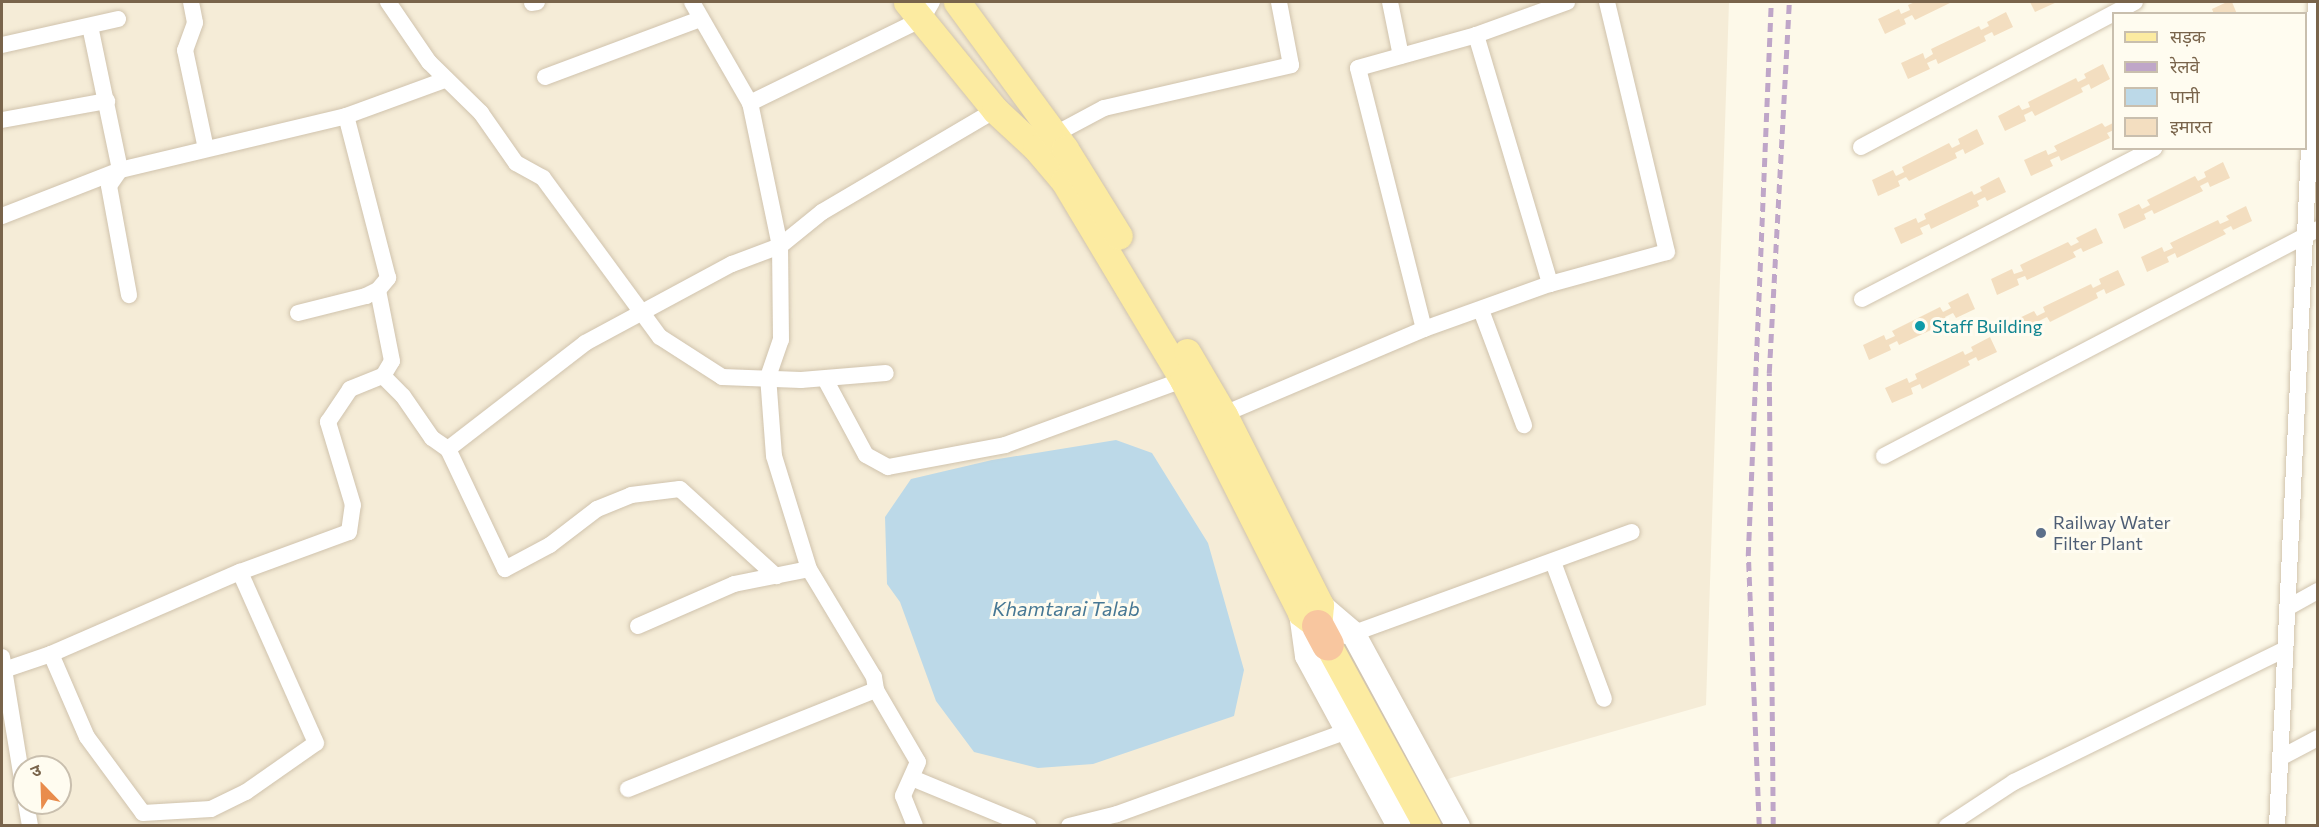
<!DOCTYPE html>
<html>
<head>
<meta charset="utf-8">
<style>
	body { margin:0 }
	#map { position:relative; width:2319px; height:827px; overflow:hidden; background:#fdf9e9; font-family:Commissioner,"Noto Sans Devanagari",sans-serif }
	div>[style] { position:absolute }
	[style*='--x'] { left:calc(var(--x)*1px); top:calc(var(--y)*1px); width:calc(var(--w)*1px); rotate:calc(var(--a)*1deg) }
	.residential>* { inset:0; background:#f5ecd7 }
	.water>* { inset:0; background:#bcd9e8 }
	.building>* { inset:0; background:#f3dec0 }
	.roads { filter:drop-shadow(0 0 2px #d0c3ad) drop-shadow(0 0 2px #d0c3ad) }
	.street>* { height:16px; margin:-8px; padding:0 8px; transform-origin:8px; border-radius:8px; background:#fff }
	.secondary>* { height:24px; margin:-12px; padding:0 12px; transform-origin:12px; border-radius:12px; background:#fff }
	.primary>* { height:27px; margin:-13.5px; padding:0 13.5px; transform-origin:13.5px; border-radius:13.5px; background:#fceba1 }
	.highway>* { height:32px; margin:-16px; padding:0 16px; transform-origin:16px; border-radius:16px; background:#f8c69f }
	.rail>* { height:4.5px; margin-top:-2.25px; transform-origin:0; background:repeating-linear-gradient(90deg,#bfa6c8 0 9px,transparent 0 15px) }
	.dots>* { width:16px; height:16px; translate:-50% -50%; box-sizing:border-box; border:3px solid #fffcf0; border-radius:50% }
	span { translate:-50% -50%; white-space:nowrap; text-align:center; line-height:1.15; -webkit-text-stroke:6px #fffcf0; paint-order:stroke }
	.culture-label { font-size:18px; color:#0d838f }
	.left { translate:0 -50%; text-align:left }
	.service-label { font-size:18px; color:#4e5e75 }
	.water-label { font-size:20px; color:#477894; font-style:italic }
	.frame { position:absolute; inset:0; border:3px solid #79644b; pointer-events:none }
	.legend { position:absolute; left:2112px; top:12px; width:195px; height:138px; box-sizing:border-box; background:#fffcf0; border:2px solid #c9bfae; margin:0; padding:8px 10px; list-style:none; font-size:18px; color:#79644b }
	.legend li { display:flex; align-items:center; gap:12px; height:30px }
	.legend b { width:30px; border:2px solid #c9bfae }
	.north { position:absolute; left:12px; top:755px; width:60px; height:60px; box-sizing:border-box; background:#fffcf0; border:2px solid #c9bfae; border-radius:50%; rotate:337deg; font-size:16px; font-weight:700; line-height:24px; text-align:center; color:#79644b }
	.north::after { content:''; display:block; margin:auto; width:21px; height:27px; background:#e98c4c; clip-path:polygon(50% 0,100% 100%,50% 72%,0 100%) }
</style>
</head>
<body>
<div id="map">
	<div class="residential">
		<div style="clip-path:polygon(evenodd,2px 2px,1729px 2px,1706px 705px,1444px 780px,1465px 825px,2px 826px,2px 2px,24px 767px,60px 767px,60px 803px,24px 803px,24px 767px)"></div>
	</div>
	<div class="water">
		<div style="clip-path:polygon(1116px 440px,1152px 453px,1208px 543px,1244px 670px,1234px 716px,1093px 764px,1038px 768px,974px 752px,936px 701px,900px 602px,887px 584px,885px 517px,911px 479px,992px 460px)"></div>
	</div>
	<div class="building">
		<div style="clip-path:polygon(1915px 2px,1952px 2px,1915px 20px,1912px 15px,1904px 19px,1906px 24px,1885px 34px,1878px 19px,1899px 9px,1901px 14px,1910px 10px,1908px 5px)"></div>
		<div style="clip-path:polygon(2030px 2px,2057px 2px,2035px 12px)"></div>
		<div style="clip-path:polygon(2227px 2px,2232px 2px,2237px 14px,2214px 14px,2212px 9px)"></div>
		<div style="clip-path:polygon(2006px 12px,2013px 27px,1994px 36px,1992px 32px,1984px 36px,1986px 41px,1938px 64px,1936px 59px,1927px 63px,1930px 69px,1908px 79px,1901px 63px,1923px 53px,1925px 59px,1933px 54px,1931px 49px,1979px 26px,1981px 30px,1989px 26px,1987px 22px)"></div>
		<div style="clip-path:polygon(2103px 64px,2110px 79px,2091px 89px,2089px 84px,2081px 88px,2083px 92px,2035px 116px,2032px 111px,2024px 115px,2026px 121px,2005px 131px,1998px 116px,2019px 105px,2022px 110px,2030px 107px,2028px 102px,2076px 78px,2078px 82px,2086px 78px,2084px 74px)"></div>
		<div style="clip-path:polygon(2114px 117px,2114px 130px,2107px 133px,2110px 138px,2061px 161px,2059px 156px,2050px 160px,2053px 166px,2031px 176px,2024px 160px,2046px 150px,2048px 155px,2057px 151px,2054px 146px,2102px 123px,2105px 127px,2113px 123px)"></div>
		<div style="clip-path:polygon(1977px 129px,1984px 144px,1965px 154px,1963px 149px,1955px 153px,1957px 158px,1909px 181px,1906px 177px,1898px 181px,1900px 186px,1878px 196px,1872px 180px,1893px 170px,1896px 176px,1904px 172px,1902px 167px,1949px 143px,1952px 148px,1960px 144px,1958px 139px)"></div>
		<div style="clip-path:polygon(2223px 162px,2230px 178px,2210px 187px,2208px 182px,2200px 186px,2203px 191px,2154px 214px,2152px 210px,2144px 214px,2146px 219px,2124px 229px,2118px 214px,2139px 204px,2142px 209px,2150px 205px,2147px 200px,2195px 176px,2198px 181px,2206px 177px,2204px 172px)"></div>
		<div style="clip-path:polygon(1999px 177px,2006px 192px,1987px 201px,1985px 197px,1977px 201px,1979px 206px,1931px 229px,1929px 224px,1920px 228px,1923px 234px,1901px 244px,1894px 228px,1916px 218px,1918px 223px,1926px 219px,1924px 214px,1972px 191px,1974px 195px,1982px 191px,1980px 187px)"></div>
		<div style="clip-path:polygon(2246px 206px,2252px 221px,2233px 230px,2231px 226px,2223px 230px,2226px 234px,2177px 258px,2175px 253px,2167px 257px,2169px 262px,2147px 272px,2141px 257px,2162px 247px,2164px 252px,2173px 248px,2170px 243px,2218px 220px,2220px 224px,2229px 220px,2226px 216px)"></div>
		<div style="clip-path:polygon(2096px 228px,2103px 243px,2083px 252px,2081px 248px,2073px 252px,2076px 257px,2027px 280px,2025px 276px,2017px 279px,2019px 285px,1997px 295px,1991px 279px,2012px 269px,2014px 274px,2023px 271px,2020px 265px,2068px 242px,2071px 246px,2079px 242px,2076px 238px)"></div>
		<div style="clip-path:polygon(2118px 270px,2125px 285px,2106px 294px,2104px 289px,2096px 293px,2098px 298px,2050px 322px,2047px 317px,2039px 321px,2042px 326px,2020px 336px,2013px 321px,2034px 311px,2037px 316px,2045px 312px,2043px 307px,2091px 284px,2093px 288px,2101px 284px,2099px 279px)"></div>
		<div style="clip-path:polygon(1968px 293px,1975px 309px,1956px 318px,1953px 313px,1945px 317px,1948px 322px,1899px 345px,1897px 341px,1889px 345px,1891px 350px,1869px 360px,1863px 345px,1884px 335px,1886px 340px,1895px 336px,1892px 331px,1940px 307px,1943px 312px,1951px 308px,1948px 303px)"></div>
		<div style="clip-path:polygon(1990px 337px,1997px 352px,1978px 361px,1976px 357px,1968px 361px,1970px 365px,1922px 389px,1920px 384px,1911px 388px,1913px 394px,1892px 403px,1885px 388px,1907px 378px,1909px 383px,1917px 379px,1915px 374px,1963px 351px,1965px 355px,1973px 351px,1971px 347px)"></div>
	</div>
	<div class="roads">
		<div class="street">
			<div style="--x:191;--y:2;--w:21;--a:79"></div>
			<div style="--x:195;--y:23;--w:29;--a:110"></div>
			<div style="--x:185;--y:50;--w:101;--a:78"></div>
			<div style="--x:388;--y:2;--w:73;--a:55.7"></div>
			<div style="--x:429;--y:62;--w:73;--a:44.4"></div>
			<div style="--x:481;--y:113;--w:61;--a:55"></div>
			<div style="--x:516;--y:163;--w:31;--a:29"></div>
			<div style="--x:543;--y:178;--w:197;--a:53.7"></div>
			<div style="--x:660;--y:337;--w:74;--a:32.8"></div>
			<div style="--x:722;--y:377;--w:79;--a:2.2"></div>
			<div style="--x:801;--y:380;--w:85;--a:-4.7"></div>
			<div style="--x:1390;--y:2;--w:55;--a:78.5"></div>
			<div style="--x:532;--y:3;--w:5;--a:-11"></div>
			<div style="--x:90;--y:26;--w:147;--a:78.2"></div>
			<div style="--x:120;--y:170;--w:19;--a:125"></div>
			<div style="--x:109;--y:186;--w:111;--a:79.6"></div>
			<div style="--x:1476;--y:35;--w:260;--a:73.4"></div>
			<div style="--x:2;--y:45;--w:119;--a:-12.6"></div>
			<div style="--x:545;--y:77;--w:165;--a:-20.5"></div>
			<div style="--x:750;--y:103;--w:191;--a:-26"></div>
			<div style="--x:922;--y:19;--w:20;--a:-60"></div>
			<div style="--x:2;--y:120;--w:107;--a:-10.3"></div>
			<div style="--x:1046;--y:139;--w:66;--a:-28.1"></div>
			<div style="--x:1104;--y:108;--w:192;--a:-12.9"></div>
			<div style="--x:1291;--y:65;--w:64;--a:-100.8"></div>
			<div style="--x:1861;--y:147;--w:310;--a:-27.9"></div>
			<div style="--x:2;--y:216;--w:127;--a:-21.3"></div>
			<div style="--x:120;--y:170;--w:232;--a:-13.4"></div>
			<div style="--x:346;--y:116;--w:105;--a:-20"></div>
			<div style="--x:1862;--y:299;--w:329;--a:-27.3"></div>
			<div style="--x:1481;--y:310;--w:123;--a:69.5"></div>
			<div style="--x:298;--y:313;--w:70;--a:-14"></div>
			<div style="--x:366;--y:296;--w:13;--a:-27"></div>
			<div style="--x:378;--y:290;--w:16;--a:-50"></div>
			<div style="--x:388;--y:278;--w:167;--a:-104.5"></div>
			<div style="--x:1424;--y:329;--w:269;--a:-104.2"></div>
			<div style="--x:1358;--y:68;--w:123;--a:-15.6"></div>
			<div style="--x:1476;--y:35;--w:97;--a:-19.9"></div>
			<div style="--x:383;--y:376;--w:28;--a:45"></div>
			<div style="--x:403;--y:396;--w:51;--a:55.4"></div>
			<div style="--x:432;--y:438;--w:19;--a:35"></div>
			<div style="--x:448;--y:449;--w:133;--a:64.6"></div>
			<div style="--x:505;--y:569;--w:51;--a:-28.1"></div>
			<div style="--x:550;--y:545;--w:59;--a:-37.5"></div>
			<div style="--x:597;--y:509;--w:37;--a:-22"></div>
			<div style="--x:631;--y:495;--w:49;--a:-7"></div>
			<div style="--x:680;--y:489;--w:130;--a:42.2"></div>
			<div style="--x:825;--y:379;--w:86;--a:61.7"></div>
			<div style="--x:866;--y:455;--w:25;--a:29"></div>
			<div style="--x:888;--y:467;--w:119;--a:-10.6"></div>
			<div style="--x:1005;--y:445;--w:189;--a:-20.1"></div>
			<div style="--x:1217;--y:417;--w:225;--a:-23"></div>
			<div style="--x:1424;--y:329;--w:134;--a:-19.7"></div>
			<div style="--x:1550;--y:284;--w:121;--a:-15.3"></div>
			<div style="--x:1667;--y:252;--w:257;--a:-103.5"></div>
			<div style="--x:448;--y:449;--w:173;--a:-37.7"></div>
			<div style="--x:585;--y:343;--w:167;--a:-28.3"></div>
			<div style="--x:732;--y:264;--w:51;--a:-20.6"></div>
			<div style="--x:780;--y:246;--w:54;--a:-39"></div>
			<div style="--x:822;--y:212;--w:201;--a:-30.5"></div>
			<div style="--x:1884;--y:456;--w:490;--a:-27.6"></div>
			<div style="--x:1553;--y:562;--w:146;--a:69.6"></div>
			<div style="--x:809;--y:569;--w:126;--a:59"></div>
			<div style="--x:874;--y:677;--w:13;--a:81"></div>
			<div style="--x:876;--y:690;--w:83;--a:59.7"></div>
			<div style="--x:918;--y:762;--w:37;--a:114"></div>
			<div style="--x:903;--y:796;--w:32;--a:68"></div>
			<div style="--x:2287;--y:608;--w:35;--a:-29"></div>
			<div style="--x:638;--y:626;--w:105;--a:-23.6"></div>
			<div style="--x:734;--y:584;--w:76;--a:-11.3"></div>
			<div style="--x:809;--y:569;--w:118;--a:-107.2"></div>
			<div style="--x:774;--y:456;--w:79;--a:-94.3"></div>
			<div style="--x:768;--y:377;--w:39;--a:-71"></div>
			<div style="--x:781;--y:340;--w:94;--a:-90.6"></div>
			<div style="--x:780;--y:246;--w:146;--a:-101.8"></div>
			<div style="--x:750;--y:103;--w:116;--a:-119.9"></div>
			<div style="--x:1346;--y:636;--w:304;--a:-20"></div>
			<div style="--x:51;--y:654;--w:206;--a:-23.5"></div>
			<div style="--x:240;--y:572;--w:116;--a:-20.2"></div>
			<div style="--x:349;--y:532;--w:27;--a:-82"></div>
			<div style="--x:353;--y:505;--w:87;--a:-106.8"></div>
			<div style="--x:328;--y:422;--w:40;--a:-56"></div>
			<div style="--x:350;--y:389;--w:35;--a:-22"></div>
			<div style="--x:383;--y:376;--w:17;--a:-59"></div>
			<div style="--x:392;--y:361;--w:72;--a:-101.2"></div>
			<div style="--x:2;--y:657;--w:137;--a:80.7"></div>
			<div style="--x:4;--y:670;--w:50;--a:-18.8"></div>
			<div style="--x:51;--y:654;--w:90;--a:66.6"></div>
			<div style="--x:87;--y:737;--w:94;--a:53.6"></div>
			<div style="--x:143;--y:813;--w:68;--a:-3.4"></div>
			<div style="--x:211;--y:809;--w:39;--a:-26"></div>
			<div style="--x:246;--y:792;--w:85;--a:-35"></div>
			<div style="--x:316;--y:743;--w:187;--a:-114"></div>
			<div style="--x:2280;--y:758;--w:43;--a:-27.8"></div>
			<div style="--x:912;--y:778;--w:126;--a:22.5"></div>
			<div style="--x:628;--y:789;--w:267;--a:-21.8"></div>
			<div style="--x:26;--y:803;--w:23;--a:80"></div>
			<div style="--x:1069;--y:826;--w:49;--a:-14"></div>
			<div style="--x:1117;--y:814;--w:245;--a:-19.8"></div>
			<div style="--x:1947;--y:826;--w:80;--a:-33.3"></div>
			<div style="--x:2014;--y:782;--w:302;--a:-26.1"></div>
			<div style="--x:2277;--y:826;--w:825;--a:-87.29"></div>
		</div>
		<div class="secondary">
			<div style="--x:1320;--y:605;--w:43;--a:40.3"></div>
			<div style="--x:1353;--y:633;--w:220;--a:61.5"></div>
			<div style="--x:1301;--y:613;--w:43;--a:82.1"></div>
			<div style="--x:1307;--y:656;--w:193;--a:61.6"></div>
		</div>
		<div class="primary">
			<div style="--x:907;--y:2;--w:139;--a:50.8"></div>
			<div style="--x:995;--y:110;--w:56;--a:42.8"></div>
			<div style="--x:1036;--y:148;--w:43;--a:49.7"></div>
			<div style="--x:1064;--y:181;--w:232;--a:59.1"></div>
			<div style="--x:1183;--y:380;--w:261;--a:63.1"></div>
			<div style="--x:1301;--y:613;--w:21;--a:37"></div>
			<div style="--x:957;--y:2;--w:182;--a:53.7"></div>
			<div style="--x:1065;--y:149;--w:102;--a:58.2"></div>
			<div style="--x:1187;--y:352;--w:73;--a:59.6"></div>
			<div style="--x:1224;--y:415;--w:213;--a:63.2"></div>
			<div style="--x:1320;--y:605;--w:21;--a:95"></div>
			<div style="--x:1328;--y:645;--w:206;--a:61.3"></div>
		</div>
		<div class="highway">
			<div style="--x:1318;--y:626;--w:21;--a:62"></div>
		</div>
	</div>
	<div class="rail">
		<div style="--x:1759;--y:826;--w:270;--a:-92.3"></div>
		<div style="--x:1748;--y:556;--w:554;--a:-87.62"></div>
		<div style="--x:1773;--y:826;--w:453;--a:-90.5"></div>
		<div style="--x:1769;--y:373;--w:372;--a:-86.9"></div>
	</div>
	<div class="dots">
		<div style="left:1920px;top:326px;background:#0f9aa8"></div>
		<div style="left:2041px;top:533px;background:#5c6f8a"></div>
	</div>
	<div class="culture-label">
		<span class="left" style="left:1932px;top:326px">Staff Building</span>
	</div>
	<div class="service-label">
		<span class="left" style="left:2053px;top:533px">Railway Water<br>Filter Plant</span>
	</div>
	<div class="water-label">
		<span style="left:1066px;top:608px">Khamtarai Talab</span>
	</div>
	<div class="frame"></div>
	<ul class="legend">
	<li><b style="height:8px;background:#fceba1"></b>सड़क</li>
	<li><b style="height:8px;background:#bfa6c8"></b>रेलवे</li>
	<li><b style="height:16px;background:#bcd9e8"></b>पानी</li>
	<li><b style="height:16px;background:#f3dec0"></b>इमारत</li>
	</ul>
	<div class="north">उ</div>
</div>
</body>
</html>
